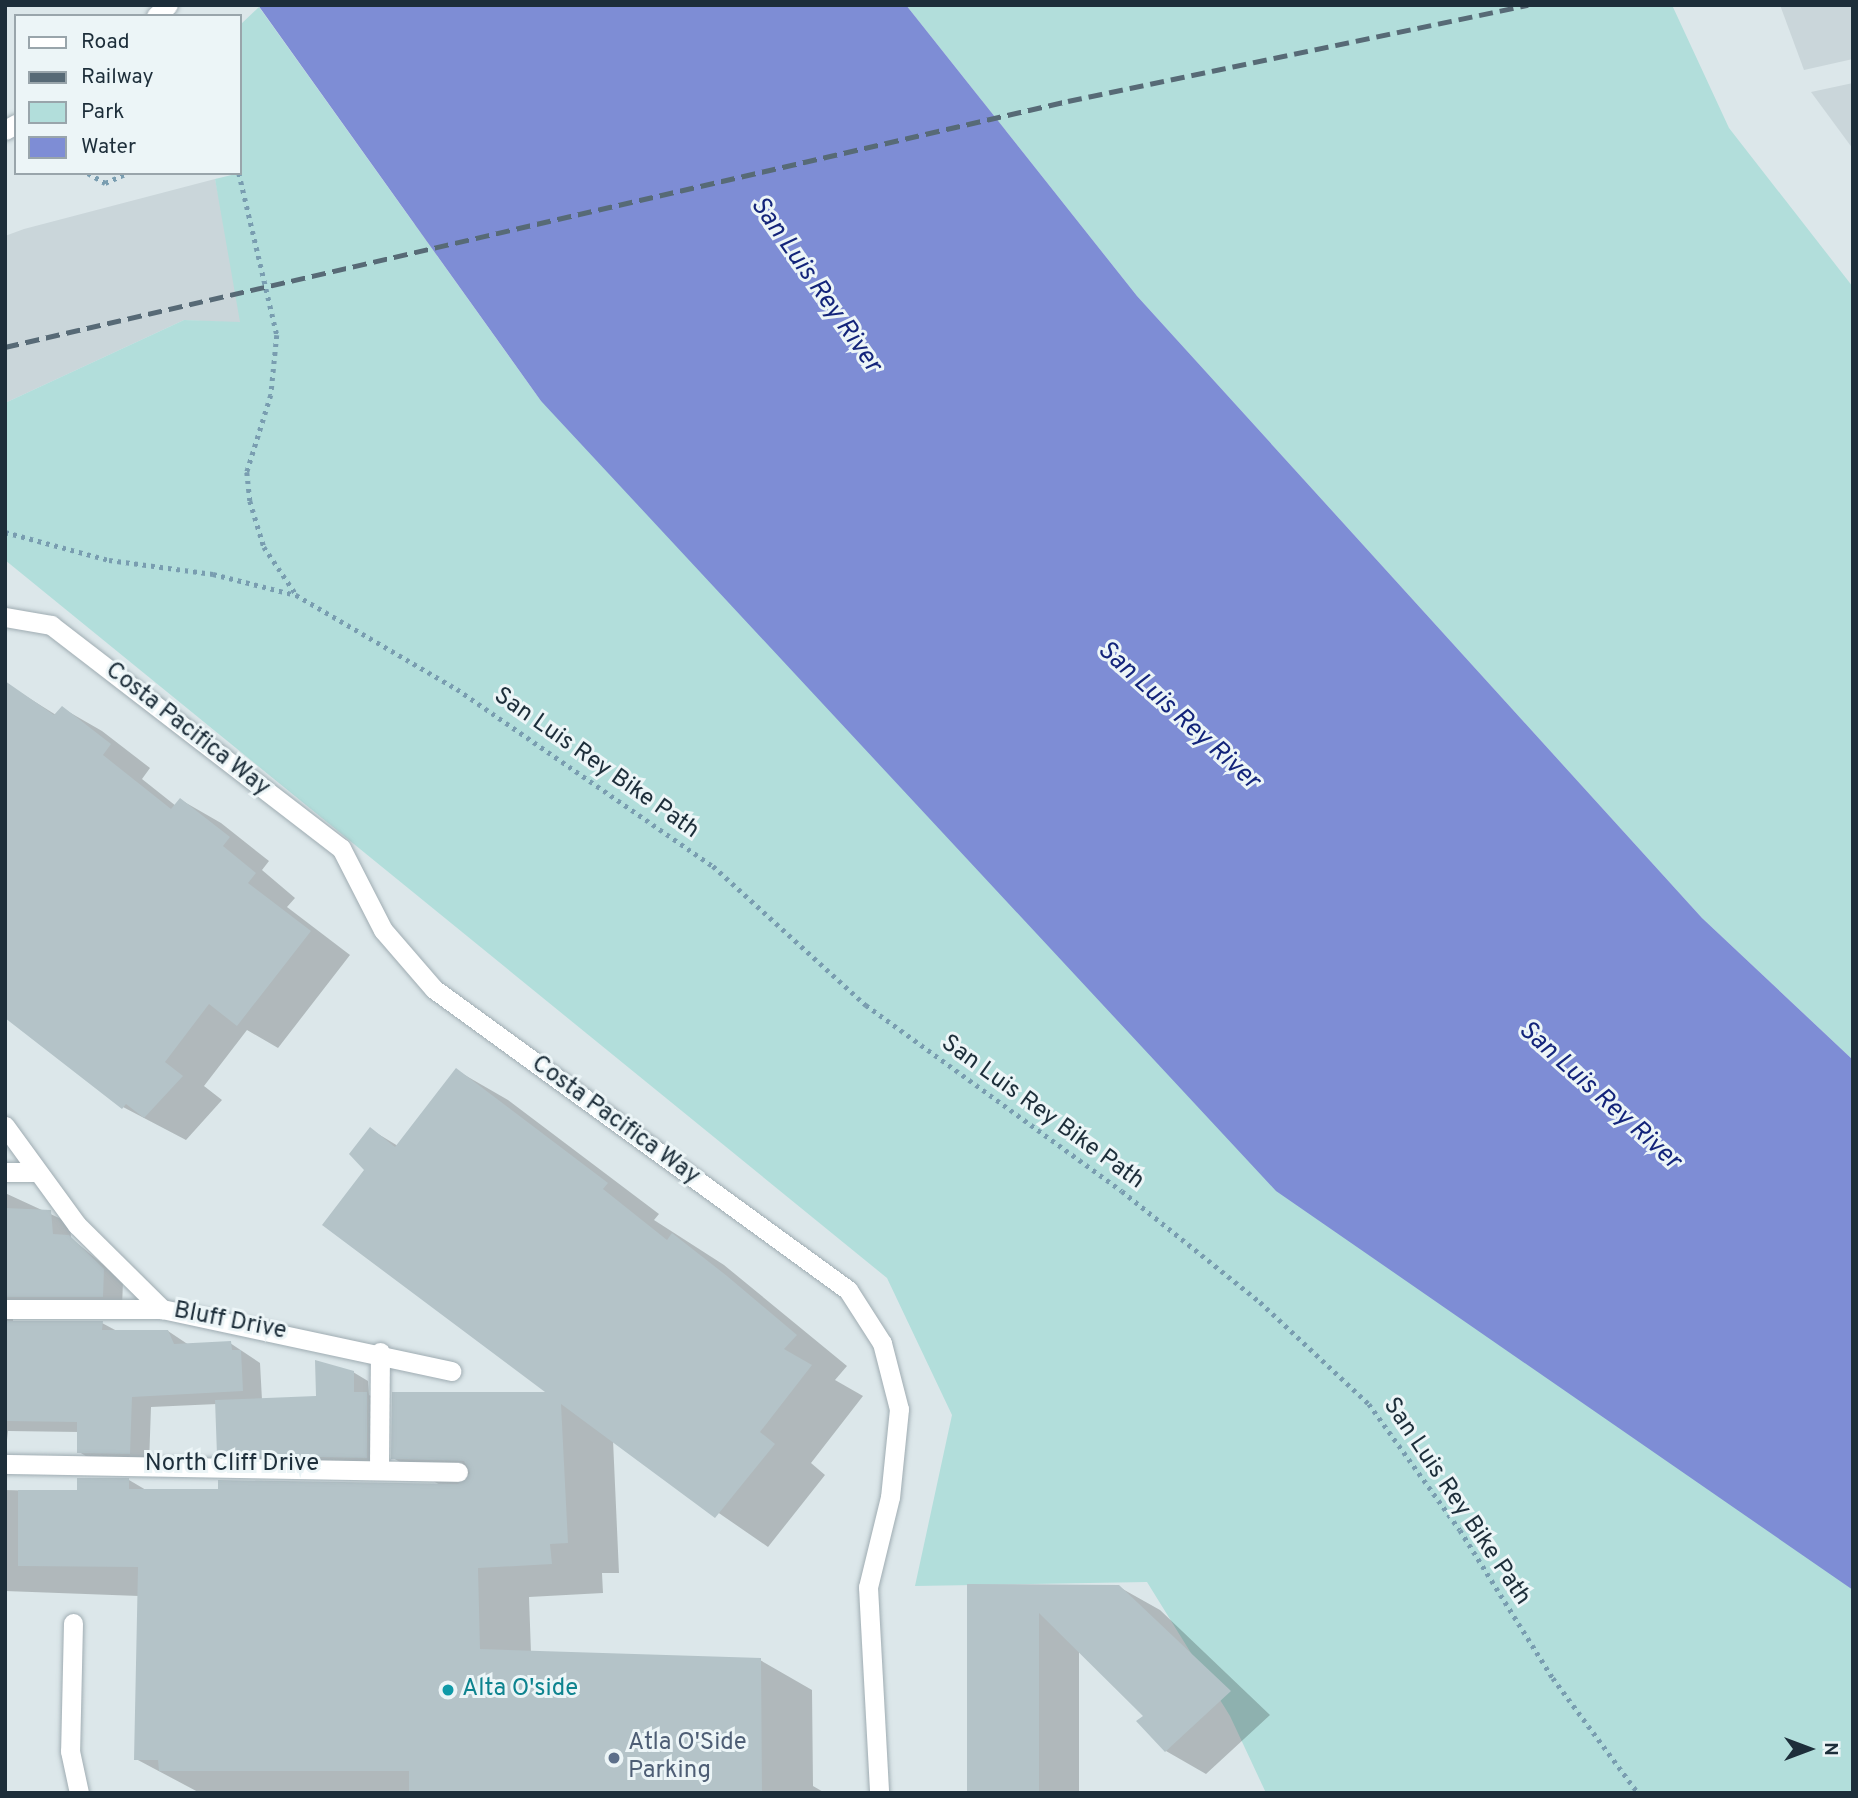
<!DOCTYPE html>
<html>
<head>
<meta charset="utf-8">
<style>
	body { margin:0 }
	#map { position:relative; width:1858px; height:1798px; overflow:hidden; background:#dce7ea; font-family:Overpass,sans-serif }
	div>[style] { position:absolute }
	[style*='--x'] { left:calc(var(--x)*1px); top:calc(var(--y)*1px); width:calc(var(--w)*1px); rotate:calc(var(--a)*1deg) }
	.built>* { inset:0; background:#cad6da }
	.green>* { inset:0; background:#b2dedb }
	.water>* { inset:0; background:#7e8dd5 }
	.shadow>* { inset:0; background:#0003 }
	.building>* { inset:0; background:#b4c3c8 }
	.path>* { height:4.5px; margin-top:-2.25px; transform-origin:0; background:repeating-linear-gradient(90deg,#799db0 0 3.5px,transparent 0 8.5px) }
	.roads { filter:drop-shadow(0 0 2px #9facb2) drop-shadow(0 0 2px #9facb2) }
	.service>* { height:19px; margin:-9.5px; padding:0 9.5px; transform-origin:9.5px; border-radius:9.5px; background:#fff }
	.minor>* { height:19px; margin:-9.5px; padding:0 9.5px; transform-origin:9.5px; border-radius:9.5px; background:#fff }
	.secondary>* { height:19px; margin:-9.5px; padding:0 9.5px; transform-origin:9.5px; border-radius:9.5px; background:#fff }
	.rail>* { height:5px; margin-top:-2.5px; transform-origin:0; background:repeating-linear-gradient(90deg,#576a76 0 14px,transparent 0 21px) }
	.dots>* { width:19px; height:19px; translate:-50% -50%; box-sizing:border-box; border:4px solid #ecf5f7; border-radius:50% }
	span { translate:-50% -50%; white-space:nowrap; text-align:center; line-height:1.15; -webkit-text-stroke:6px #ecf5f7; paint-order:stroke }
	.street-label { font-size:24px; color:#1d2e3a }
	.culture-label { font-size:24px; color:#0d838f }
	.left { translate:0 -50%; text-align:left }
	.service-label { font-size:24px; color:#4e5e75 }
	.water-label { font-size:26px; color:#13247a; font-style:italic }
	.frame { position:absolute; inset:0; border:7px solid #1d2e3a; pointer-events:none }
	.legend { position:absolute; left:14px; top:14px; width:228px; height:161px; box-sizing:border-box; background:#ecf5f7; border:2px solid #99a5ab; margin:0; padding:9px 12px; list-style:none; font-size:21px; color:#1d2e3a }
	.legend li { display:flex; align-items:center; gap:14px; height:35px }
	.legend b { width:35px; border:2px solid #99a5ab }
	.north { position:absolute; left:1774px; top:1714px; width:70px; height:70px; -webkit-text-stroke:5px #ecf5f7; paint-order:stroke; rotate:90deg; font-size:19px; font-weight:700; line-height:28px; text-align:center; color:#1d2e3a }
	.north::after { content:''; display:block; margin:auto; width:24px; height:32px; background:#1d2e3a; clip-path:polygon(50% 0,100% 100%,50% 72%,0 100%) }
</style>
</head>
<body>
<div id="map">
	<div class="built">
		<div style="clip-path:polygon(1421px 5px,1574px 5px,239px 299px,241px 323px,184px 320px,5px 403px,5px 236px,24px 229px,215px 179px,233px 264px)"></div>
		<div style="clip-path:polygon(1780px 5px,1853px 5px,1853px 59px,1804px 70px)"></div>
		<div style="clip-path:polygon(1853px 83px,1853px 149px,1811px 92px)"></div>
	</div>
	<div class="green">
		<div style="clip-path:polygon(906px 5px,1672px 5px,1729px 128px,1853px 287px,1853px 1060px,1702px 918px,1137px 296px)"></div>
		<div style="clip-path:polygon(259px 7px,541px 401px,1853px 1590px,1853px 1793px,1266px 1793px,1230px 1716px,1147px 1582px,915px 1586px,952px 1415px,887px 1278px,5px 560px,5px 403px,184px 320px,240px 322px,215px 179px,240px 173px,240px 25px)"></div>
	</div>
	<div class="water">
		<div style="clip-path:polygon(258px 5px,906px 5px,1137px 296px,1702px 918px,1853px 1060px,1853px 1590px,1276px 1191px,541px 401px)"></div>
	</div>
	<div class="shadow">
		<div style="clip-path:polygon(5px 683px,56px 715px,62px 708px,102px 731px,150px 768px,142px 779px,176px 806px,181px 800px,221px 823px,269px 861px,262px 870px,295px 898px,287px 907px,350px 955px,278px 1048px,247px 1030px,204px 1086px,222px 1100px,186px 1140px,123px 1107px)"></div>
		<div style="clip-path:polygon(456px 1070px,508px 1100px,659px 1214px,654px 1220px,724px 1265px,847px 1366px,835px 1380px,863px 1396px,811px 1463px,825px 1475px,768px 1547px,613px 1440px,619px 1573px,602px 1573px,603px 1593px,529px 1597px,531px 1653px,760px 1660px,812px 1690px,813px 1786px,825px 1793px,200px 1793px,136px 1759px,139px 1596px,5px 1591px,5px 1490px,79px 1492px,129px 1480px,146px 1490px,442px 1486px,393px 1458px,551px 1394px,366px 1170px,370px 1129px,398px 1146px)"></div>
		<div style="clip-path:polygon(5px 1193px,70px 1223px,71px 1238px,123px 1281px,122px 1307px,13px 1315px,13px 1323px,102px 1323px,117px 1331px,168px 1331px,189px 1345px,230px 1343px,260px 1363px,262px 1400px,317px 1398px,353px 1372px,368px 1381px,369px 1395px,382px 1402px,381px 1466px,234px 1463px,219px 1454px,217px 1404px,151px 1407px,149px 1464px,98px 1463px,79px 1452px,79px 1432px,8px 1431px,5px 1457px)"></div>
		<div style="clip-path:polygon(969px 1586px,1119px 1587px,1160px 1610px,1270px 1715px,1206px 1774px,1166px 1751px,1145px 1717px,1079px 1650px,1079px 1793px,968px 1793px)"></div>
	</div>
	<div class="building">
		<div style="clip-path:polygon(5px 681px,54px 715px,62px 706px,111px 744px,103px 755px,171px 809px,180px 798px,230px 837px,223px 846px,256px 873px,248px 883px,311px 931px,237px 1026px,209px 1004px,165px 1062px,183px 1076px,144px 1118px,126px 1104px,122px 1109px,5px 1018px)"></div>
		<div style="clip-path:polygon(456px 1068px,608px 1183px,603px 1189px,667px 1240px,672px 1233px,727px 1276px,797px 1335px,784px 1349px,812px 1365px,760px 1432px,775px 1444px,715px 1518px,561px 1404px,568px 1543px,550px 1544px,552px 1564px,478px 1568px,480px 1649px,761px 1658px,762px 1793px,409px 1793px,409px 1771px,159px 1771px,158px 1760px,134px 1760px,138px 1567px,18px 1566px,18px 1490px,77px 1490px,77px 1478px,129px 1478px,129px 1489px,218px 1489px,218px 1480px,458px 1484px,470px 1473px,464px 1461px,391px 1459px,392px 1392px,545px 1392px,322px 1225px,364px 1170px,349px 1154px,370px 1127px,395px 1147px)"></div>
		<div style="clip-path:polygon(5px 1208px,51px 1210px,53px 1234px,69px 1235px,104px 1269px,103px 1297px,5px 1297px)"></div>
		<div style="clip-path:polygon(5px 1321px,103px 1321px,102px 1330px,168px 1330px,174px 1344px,231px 1341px,232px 1350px,241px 1350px,243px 1391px,132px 1397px,130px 1454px,77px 1453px,77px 1422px,7px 1421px)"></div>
		<div style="clip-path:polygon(315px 1360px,354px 1371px,354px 1392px,367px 1392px,367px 1458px,217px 1455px,215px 1400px,316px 1396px)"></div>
		<div style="clip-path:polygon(967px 1584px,1119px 1585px,1231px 1691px,1165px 1752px,1136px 1721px,1143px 1716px,1039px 1613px,1039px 1793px,967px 1793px)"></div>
	</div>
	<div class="path">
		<div style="--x:88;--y:173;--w:20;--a:30"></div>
		<div style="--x:105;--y:183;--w:24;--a:-24"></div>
		<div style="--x:239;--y:173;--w:166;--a:76.8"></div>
		<div style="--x:277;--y:335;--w:60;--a:95.7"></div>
		<div style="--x:271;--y:395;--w:81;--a:107.3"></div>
		<div style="--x:247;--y:472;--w:29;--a:84"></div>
		<div style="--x:250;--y:501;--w:48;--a:73.1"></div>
		<div style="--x:264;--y:547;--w:57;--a:55.8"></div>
		<div style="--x:5;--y:532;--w:108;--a:15.1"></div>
		<div style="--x:109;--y:560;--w:105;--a:7.7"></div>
		<div style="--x:213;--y:574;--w:86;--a:14.2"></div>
		<div style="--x:296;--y:595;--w:186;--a:30.3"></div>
		<div style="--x:457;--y:689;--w:311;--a:34.7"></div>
		<div style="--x:713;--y:866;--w:207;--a:42.3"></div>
		<div style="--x:866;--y:1005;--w:316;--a:36"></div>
		<div style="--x:1122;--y:1191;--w:177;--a:38.8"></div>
		<div style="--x:1260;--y:1302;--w:149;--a:43.1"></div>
		<div style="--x:1369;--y:1404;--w:155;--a:54.2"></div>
		<div style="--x:1460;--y:1530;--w:175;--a:57.9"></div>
		<div style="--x:1553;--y:1678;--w:143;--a:53.5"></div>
	</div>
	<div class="roads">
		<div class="service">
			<div style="--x:73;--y:1623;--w:128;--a:91.3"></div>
			<div style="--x:70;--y:1751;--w:43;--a:77.9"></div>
		</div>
		<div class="minor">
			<div style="--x:5;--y:617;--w:47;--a:9.9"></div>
			<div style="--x:51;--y:625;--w:366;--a:37.6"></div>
			<div style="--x:341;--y:848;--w:92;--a:62.9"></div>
			<div style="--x:383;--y:930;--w:78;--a:49.2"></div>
			<div style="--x:434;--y:989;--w:512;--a:36.02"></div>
			<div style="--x:848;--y:1290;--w:63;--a:57.3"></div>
			<div style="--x:882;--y:1343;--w:68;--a:75.6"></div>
			<div style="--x:899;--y:1409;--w:88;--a:95.8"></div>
			<div style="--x:890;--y:1497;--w:93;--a:103.7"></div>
			<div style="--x:868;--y:1587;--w:206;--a:86.9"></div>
			<div style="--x:5;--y:1126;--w:122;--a:54"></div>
			<div style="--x:77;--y:1225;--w:120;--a:44.7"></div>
			<div style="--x:162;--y:1309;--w:296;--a:12.1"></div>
			<div style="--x:5;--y:1172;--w:32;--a:0"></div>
			<div style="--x:5;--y:1309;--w:157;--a:0"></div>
			<div style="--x:5;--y:1464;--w:453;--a:1"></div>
			<div style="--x:379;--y:1466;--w:114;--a:-89.5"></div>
		</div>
		<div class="secondary">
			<div style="--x:156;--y:16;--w:16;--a:-43"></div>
			<div style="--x:5;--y:130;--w:13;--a:-29"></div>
		</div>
	</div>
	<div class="rail">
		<div style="--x:5;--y:347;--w:1091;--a:-13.03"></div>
		<div style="--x:1068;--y:101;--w:470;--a:-11.8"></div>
	</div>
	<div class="dots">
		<div style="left:448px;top:1690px;background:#0f9aa8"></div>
		<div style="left:614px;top:1758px;background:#5c6f8a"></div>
	</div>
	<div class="street-label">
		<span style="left:187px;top:730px;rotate:38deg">Costa Pacifica Way</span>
		<span style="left:596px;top:764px;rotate:35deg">San Luis Rey Bike Path</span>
		<span style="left:1042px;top:1113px;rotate:36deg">San Luis Rey Bike Path</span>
		<span style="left:615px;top:1121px;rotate:36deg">Costa Pacifica Way</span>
		<span style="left:230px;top:1322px;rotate:11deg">Bluff Drive</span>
		<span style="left:232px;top:1465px">North Cliff Drive</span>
		<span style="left:1456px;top:1502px;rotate:56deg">San Luis Rey Bike Path</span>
	</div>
	<div class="culture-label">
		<span class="left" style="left:462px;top:1690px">Alta O'side</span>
	</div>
	<div class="service-label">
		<span class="left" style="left:628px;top:1758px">Atla O'Side<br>Parking</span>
	</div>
	<div class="water-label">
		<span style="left:815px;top:285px;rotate:55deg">San Luis Rey River</span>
		<span style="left:1178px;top:716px;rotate:42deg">San Luis Rey River</span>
		<span style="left:1599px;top:1096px;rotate:42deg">San Luis Rey River</span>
	</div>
	<div class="frame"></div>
	<ul class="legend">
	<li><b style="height:9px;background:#fff"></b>Road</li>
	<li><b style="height:9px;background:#576a76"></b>Railway</li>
	<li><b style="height:19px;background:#b2dedb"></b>Park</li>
	<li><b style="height:19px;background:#7e8dd5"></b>Water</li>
	</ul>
	<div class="north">N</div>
</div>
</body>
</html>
